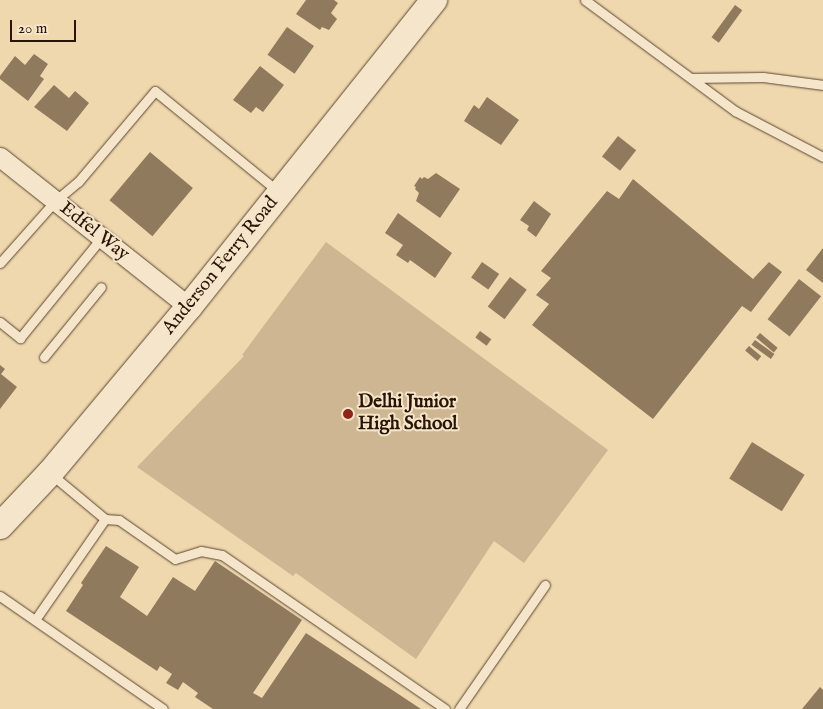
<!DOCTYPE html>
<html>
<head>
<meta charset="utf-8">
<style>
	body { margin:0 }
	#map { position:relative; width:823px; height:709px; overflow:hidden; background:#efd7ae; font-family:"IM FELL English",serif }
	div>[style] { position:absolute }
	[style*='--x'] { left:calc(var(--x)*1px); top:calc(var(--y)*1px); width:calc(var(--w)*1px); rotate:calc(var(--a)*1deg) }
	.green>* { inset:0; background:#cdb691 }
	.building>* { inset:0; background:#907a5d; transform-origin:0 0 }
	.roads { filter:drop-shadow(0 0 1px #5a462f) drop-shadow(0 0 1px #5a462f) }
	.lane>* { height:9px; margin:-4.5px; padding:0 4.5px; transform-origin:4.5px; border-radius:4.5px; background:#f5e5ca }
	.street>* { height:19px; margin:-9.5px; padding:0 9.5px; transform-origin:9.5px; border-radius:9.5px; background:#f5e5ca }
	.secondary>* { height:26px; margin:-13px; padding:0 13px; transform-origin:13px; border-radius:13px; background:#f5e5ca }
	.dots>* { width:14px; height:14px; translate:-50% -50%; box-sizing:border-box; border:2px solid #f5e5ca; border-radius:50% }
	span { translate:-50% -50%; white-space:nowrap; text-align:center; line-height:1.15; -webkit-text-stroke:4px #f5e5ca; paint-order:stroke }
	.street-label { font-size:19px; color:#291505 }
	.poi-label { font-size:19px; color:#291505; font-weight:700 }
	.left { translate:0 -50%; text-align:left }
	.scale { position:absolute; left:10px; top:20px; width:66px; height:22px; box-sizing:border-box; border:2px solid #291505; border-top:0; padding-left:6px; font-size:15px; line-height:18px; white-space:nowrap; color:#291505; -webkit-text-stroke:4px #f5e5ca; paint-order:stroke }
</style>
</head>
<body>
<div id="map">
	<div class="green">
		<div style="clip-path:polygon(326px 242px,608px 450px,524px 563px,494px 541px,416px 659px,296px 573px,293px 576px,137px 467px,244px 356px,242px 355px)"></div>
	</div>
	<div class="building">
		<div style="clip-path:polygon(306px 0,334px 0,338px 3px,331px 13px,337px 19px,329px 30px,322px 27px,320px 30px,296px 14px)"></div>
		<div style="left:735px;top:5px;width:9px;height:40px;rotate:36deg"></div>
		<div style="left:287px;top:27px;width:33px;height:34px;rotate:35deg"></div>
		<div style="clip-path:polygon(34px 54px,48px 64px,40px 76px,44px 79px,28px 101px,0 79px,0 76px,15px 56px,25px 65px)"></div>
		<div style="clip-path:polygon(260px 66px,284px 85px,263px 112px,256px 107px,251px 113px,233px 100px)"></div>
		<div style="clip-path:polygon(54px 85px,69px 98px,75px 91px,89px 103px,67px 131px,34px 107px)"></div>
		<div style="clip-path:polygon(487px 97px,519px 120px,501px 145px,464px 121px,474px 105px,479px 109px)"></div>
		<div style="left:618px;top:136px;width:23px;height:26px;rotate:38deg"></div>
		<div style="left:150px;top:152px;width:56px;height:63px;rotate:40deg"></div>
		<div style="clip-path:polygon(436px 173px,460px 189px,440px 218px,416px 201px,419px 193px,415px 189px,416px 187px,414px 186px,420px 177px,422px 179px,424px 177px,428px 179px)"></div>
		<div style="clip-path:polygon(633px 179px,753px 279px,769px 262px,782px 272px,751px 312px,742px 306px,653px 419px,532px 325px,549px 304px,536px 295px,551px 278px,541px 271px,607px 191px,619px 199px)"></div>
		<div style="clip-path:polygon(534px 201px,551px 214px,536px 237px,527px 230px,529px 226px,520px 220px)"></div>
		<div style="clip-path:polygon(398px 213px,452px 253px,435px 278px,410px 260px,408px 263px,396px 255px,403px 245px,385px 233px)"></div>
		<div style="clip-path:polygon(823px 248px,823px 283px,806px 270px)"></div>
		<div style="left:482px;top:262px;width:21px;height:19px;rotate:35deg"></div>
		<div style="left:510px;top:277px;width:21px;height:37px;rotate:37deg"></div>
		<div style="left:799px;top:279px;width:28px;height:51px;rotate:38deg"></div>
		<div style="left:480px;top:331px;width:14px;height:8px;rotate:36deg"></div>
		<div style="left:760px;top:333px;width:23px;height:6px;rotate:40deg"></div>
		<div style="left:755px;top:340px;width:24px;height:6px;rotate:36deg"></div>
		<div style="left:749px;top:346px;width:16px;height:6px;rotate:40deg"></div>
		<div style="clip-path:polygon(0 365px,5px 369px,1px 374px,17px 387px,0 409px)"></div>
		<div style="left:752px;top:442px;width:62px;height:43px;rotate:32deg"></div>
		<div style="clip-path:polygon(106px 546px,139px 567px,120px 597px,147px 616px,173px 577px,195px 591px,215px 561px,302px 620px,253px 693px,262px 698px,306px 633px,421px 709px,213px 709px,195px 697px,198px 693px,183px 682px,178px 690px,166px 683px,172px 674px,160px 666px,157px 671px,66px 611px,83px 585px,81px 583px)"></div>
		<div style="clip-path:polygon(820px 687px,823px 690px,823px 709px,802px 709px)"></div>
	</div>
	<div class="roads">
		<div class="lane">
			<div style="--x:585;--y:0;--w:187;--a:36.5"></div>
			<div style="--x:735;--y:111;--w:99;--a:27.6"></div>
			<div style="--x:691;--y:78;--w:72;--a:-0.8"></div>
			<div style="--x:763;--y:77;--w:61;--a:7.6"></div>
			<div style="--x:0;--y:263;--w:83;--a:-48.4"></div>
			<div style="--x:55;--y:201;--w:30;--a:-40"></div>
			<div style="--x:78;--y:182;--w:119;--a:-49.8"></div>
			<div style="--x:155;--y:91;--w:160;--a:39.2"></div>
			<div style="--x:0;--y:322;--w:26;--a:39"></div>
			<div style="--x:20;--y:338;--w:130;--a:-50.9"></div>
			<div style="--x:44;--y:357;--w:90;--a:-50.8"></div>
			<div style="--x:51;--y:474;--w:70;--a:39.8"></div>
			<div style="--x:105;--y:519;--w:14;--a:4"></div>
			<div style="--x:119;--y:520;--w:68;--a:34.9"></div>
			<div style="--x:175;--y:559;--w:27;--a:-17"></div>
			<div style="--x:201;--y:551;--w:21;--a:11"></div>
			<div style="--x:222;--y:555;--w:271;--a:34.6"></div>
			<div style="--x:0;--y:596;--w:198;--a:34.7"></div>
			<div style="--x:35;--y:620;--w:123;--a:-55.3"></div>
			<div style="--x:459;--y:709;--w:151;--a:-55.3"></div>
		</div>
		<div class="street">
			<div style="--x:0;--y:157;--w:241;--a:38.4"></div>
		</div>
		<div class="secondary">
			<div style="--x:0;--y:526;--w:73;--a:-46.7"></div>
			<div style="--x:50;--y:473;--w:217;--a:-50.1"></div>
			<div style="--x:189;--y:307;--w:393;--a:-51.4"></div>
		</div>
	</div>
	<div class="dots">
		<div style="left:348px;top:414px;background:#8f2418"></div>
	</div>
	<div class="street-label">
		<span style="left:94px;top:232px;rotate:38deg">Edfel Way</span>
		<span style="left:221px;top:266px;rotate:-51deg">Anderson Ferry Road</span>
	</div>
	<div class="poi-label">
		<span class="left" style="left:358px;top:414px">Delhi Junior<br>High School</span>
	</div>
	<div class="scale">20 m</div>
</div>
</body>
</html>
